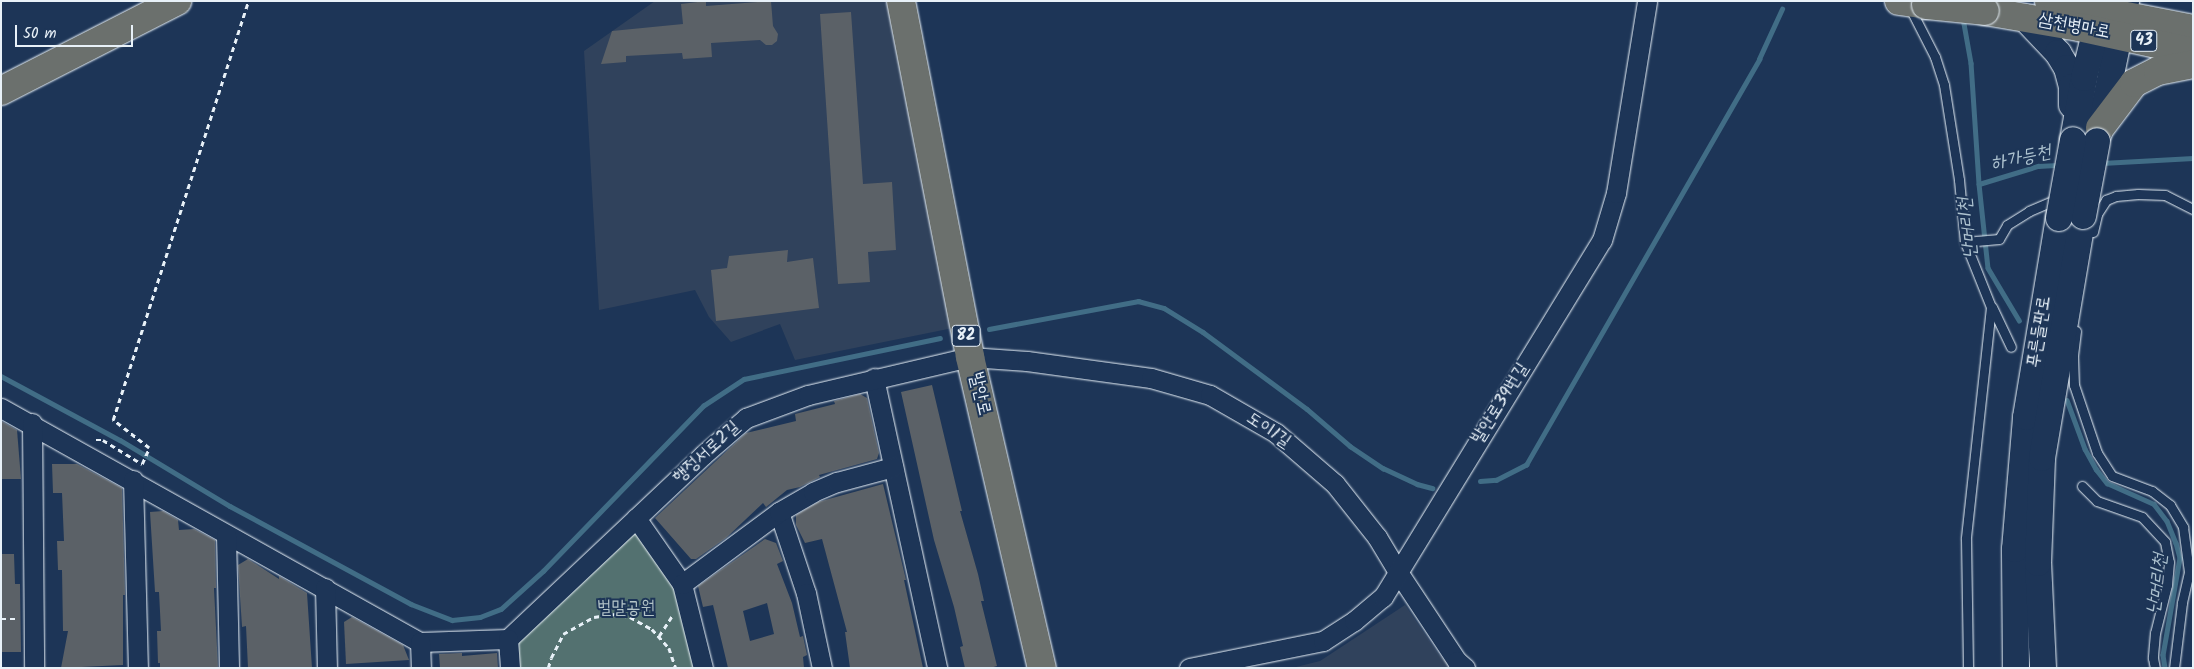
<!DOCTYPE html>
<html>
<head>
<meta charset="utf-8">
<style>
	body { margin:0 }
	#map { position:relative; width:2194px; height:669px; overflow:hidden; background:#1d3557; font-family:Kalam,"Poor Story",sans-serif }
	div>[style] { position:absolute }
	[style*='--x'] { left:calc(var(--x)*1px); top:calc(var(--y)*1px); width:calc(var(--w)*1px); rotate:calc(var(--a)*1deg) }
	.built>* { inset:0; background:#30425c }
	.green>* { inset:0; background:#537170 }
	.stream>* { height:4.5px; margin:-2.25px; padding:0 2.25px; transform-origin:2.25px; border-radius:2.25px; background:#416d86 }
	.building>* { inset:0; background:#5b6167 }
	.path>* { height:2.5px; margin-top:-1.25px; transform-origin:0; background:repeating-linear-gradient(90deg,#e8f1f8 0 5px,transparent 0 9px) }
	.roads { filter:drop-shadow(0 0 1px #e8f1f8) drop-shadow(0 0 1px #e8f1f8) }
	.lane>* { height:9px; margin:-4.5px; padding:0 4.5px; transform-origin:4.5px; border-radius:4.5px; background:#1d3557 }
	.street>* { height:19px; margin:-9.5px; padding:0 9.5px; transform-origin:9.5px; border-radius:9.5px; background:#1d3557 }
	.secondary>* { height:26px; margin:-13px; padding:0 13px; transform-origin:13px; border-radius:13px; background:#1d3557 }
	.primary>* { height:28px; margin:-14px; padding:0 14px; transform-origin:14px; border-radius:14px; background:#6b706d }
	.bridges { filter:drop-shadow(0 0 1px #e8f1f8) drop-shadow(0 0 1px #e8f1f8) }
	.secondary-bridge>* { height:26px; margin:-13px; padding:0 13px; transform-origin:13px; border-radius:13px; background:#1d3557 }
	.primary-bridge>* { height:28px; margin:-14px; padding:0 14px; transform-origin:14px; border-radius:14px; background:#6b706d }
	span { translate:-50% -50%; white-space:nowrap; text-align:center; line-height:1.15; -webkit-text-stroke:4px #1d3557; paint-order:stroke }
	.shield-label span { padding:1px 4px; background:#1d3557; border:1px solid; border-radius:4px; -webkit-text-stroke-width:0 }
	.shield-label { font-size:16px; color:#e8f1f8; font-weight:700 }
	.street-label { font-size:18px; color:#e8f1f8 }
	.park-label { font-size:18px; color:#b4c4c8 }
	.water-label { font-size:19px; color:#aec3d0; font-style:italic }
	.frame { position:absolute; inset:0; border:2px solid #e8f1f8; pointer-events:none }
	.scale { position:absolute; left:15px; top:25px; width:118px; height:22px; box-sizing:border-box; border:2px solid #e8f1f8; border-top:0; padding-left:6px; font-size:15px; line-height:18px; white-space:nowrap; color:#e8f1f8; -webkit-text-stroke:4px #1d3557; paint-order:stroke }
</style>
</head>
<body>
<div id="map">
	<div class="built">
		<div style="clip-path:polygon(655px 1px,889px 1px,953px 328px,795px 360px,780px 324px,731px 342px,709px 317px,695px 290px,599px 310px,584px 51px)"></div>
		<div style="clip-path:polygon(1405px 605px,1439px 655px,1453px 668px,1292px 668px,1320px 661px)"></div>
	</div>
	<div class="green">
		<div style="clip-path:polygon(636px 518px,682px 584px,703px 668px,510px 668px,508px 639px)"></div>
	</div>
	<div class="stream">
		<div style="--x:1963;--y:18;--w:46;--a:79.9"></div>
		<div style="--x:1971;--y:63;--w:121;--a:86.2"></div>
		<div style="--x:1979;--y:184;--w:62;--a:-17"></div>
		<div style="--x:2038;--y:166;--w:21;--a:-3"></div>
		<div style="--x:2102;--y:163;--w:91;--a:-3.1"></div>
		<div style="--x:1979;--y:184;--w:84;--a:83.9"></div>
		<div style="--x:1988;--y:268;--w:61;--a:59.2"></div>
		<div style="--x:989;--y:329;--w:152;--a:-10.6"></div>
		<div style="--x:1138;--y:301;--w:27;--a:15"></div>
		<div style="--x:1164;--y:308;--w:46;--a:31.6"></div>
		<div style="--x:1203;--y:332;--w:129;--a:36.5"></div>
		<div style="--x:1307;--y:409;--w:57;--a:40.7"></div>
		<div style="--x:1350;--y:446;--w:40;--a:34"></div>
		<div style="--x:1383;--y:468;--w:38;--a:25"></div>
		<div style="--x:1417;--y:484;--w:16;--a:15"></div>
		<div style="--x:1;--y:376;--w:135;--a:28.3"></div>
		<div style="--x:120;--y:440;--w:128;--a:31"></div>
		<div style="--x:230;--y:506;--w:206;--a:28.4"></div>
		<div style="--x:411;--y:604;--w:44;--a:21.3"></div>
		<div style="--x:452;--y:620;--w:28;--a:-6"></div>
		<div style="--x:480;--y:617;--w:22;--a:-21"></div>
		<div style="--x:501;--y:609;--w:57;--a:-42.1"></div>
		<div style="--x:543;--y:571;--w:230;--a:-45.9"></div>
		<div style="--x:703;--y:406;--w:49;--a:-33.4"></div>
		<div style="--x:744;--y:379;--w:200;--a:-11.8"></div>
		<div style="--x:2067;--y:400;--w:52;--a:69.8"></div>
		<div style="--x:2085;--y:449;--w:23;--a:61"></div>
		<div style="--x:2096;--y:469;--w:18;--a:52"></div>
		<div style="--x:2107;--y:483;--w:51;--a:24.1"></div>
		<div style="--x:2154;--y:504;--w:21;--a:53"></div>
		<div style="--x:2167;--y:521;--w:24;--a:68"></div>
		<div style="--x:2176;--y:543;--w:16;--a:75"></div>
		<div style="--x:2180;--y:558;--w:98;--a:99.9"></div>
		<div style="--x:2163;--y:655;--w:13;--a:81"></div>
		<div style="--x:1480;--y:481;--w:16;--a:-4"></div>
		<div style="--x:1496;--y:480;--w:34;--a:-27"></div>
		<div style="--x:1526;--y:465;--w:468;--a:-60.1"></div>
		<div style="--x:1759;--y:59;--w:55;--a:-65.3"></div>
	</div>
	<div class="building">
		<div style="clip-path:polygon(706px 1px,706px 6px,771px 1px,773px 26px,778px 34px,777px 41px,772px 45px,766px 45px,760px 40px,711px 43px,712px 57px,683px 59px,682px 53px,626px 56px,626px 62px,601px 64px,612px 31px,683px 24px,681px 4px)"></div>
		<div style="clip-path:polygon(851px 12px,863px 184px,892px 182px,896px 250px,868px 252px,870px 282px,838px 284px,820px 14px)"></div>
		<div style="clip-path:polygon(788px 250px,787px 262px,813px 258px,819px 308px,716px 321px,711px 270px,727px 268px,729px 256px)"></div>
		<div style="clip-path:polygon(932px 385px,962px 511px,960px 511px,978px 574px,984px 601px,981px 601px,997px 666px,990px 668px,965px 668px,960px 647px,963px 646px,954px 607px,934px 540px,901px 392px)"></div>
		<div style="clip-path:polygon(860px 394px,867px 398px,879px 453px,877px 459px,819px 475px,820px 477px,800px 487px,787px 490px,766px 507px,763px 503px,726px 538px,696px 559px,691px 559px,655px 518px,746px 433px,796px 421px,795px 414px,835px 404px,834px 401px)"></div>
		<div style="clip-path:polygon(1px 421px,17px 430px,21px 479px,1px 479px)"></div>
		<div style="clip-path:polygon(52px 464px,77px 464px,122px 488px,125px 595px,123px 595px,123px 665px,61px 668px,68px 631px,63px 631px,62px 570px,58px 570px,57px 541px,64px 541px,62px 493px,53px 493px)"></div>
		<div style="clip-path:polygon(883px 484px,906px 580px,904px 580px,923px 668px,850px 668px,845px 632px,847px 632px,822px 539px,805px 543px,796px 525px,796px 515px,818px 502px)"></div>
		<div style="clip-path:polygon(163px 511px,178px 520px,179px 530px,194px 529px,215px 540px,216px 588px,214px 588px,218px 668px,160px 668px,160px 663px,158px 663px,157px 631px,161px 631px,159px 592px,155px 592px,150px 512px)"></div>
		<div style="clip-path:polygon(evenodd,765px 539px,776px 543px,783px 561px,777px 564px,792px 603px,800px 637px,803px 636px,807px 655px,803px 657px,804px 668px,728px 668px,713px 605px,703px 607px,698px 586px,765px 539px,767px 603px,774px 634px,750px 641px,743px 611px,767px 603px)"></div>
		<div style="clip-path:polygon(1px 554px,14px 554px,15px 584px,20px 584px,21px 652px,1px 652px)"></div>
		<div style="clip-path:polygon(248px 559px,279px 579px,279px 576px,307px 593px,312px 668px,248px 668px,246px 626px,242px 627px,238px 565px)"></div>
		<div style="clip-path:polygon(352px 617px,403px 645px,409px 660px,346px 664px,344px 622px)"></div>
		<div style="clip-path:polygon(462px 653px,462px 656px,497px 653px,498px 668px,440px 668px,439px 654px)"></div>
	</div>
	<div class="path">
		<div style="--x:96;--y:440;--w:7;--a:0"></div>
		<div style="--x:103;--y:440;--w:46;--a:31.6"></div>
		<div style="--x:142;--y:464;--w:17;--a:-66"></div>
		<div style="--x:149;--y:448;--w:46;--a:-142.1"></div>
		<div style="--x:113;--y:420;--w:440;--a:-72.1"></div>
		<div style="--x:1;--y:619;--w:16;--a:0"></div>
		<div style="--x:659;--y:636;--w:24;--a:-57"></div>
		<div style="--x:548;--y:668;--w:10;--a:-73"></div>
		<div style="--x:551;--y:658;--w:27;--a:-63"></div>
		<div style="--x:563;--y:634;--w:35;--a:-29"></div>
		<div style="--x:594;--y:617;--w:18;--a:-9"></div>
		<div style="--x:612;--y:614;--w:18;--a:9"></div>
		<div style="--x:630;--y:617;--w:25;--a:29"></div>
		<div style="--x:652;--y:629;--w:25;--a:48"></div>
		<div style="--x:669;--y:648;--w:21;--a:71"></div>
	</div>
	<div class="roads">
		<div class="lane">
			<div style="--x:1909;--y:6;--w:57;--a:63"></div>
			<div style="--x:1935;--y:57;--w:29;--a:72"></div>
			<div style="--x:1944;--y:85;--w:96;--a:81"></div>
			<div style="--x:1959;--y:180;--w:62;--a:84.5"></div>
			<div style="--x:1965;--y:242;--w:70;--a:68.2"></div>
			<div style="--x:1991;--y:307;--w:233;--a:96.2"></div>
			<div style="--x:1966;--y:539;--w:129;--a:89.1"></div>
			<div style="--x:2093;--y:232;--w:18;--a:-77"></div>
			<div style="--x:2097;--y:214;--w:17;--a:-57"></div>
			<div style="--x:2106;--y:200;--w:11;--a:-22"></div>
			<div style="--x:2116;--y:196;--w:22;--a:-5"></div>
			<div style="--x:2138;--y:194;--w:27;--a:2"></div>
			<div style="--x:2165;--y:195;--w:31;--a:27"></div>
			<div style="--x:1965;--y:242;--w:34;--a:-5"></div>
			<div style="--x:1999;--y:239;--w:16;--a:-60"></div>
			<div style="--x:2007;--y:225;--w:26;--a:-32"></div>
			<div style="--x:2029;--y:211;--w:34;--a:-23"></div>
			<div style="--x:1992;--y:307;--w:44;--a:64.6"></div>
			<div style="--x:2076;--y:331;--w:26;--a:97"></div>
			<div style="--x:2073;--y:357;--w:28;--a:88"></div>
			<div style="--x:2074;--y:385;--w:72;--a:71.3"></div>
			<div style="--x:2097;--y:453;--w:27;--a:57"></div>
			<div style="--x:2112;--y:476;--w:43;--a:20.6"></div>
			<div style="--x:2152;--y:491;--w:23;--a:38"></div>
			<div style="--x:2170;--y:505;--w:26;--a:59"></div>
			<div style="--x:2183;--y:527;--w:45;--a:82.4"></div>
			<div style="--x:2189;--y:572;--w:32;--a:103"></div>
			<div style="--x:2182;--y:603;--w:65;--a:97"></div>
			<div style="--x:2082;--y:486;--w:21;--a:45"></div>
			<div style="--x:2097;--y:501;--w:48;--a:19.6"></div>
			<div style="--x:2142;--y:517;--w:34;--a:47"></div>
			<div style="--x:2165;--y:542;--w:20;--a:79"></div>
			<div style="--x:2169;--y:562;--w:23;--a:95"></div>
			<div style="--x:2167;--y:585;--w:49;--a:104"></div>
			<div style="--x:2155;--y:633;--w:25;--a:95"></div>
			<div style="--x:2153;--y:658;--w:10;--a:79"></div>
		</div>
		<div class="street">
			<div style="--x:874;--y:378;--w:297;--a:77.7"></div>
			<div style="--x:1;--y:408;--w:480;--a:29.2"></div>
			<div style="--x:420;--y:642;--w:88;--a:-2"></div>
			<div style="--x:32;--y:423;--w:245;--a:89.5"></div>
			<div style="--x:133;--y:480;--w:188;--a:88.5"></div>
			<div style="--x:779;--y:512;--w:85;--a:71.6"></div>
			<div style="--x:806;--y:593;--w:77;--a:78"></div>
			<div style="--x:636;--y:518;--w:80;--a:55.1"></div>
			<div style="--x:682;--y:584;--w:87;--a:76"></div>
			<div style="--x:226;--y:535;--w:133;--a:88.7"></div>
			<div style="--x:682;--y:584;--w:121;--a:-36.6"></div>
			<div style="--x:779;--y:512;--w:39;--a:-30"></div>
			<div style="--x:813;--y:492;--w:26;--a:-23"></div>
			<div style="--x:837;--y:482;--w:58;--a:-15"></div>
			<div style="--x:325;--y:588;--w:80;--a:88.6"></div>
			<div style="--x:508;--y:639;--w:268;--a:-43.3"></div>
			<div style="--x:703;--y:455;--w:57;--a:-40.7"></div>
			<div style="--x:746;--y:418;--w:66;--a:-20.4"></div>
			<div style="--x:808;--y:395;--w:166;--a:-13.2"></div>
			<div style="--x:970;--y:357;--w:57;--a:4"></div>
			<div style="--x:1027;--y:361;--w:125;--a:7.8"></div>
			<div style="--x:1151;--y:378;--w:61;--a:16.1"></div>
			<div style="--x:1210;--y:395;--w:76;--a:29.9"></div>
			<div style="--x:1276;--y:433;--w:78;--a:40.8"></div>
			<div style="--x:1335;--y:484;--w:68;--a:51.6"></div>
			<div style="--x:1377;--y:537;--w:41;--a:59"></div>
			<div style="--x:1398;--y:572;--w:107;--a:56.5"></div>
			<div style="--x:1457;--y:661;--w:11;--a:41"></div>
			<div style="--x:508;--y:639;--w:29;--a:86"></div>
			<div style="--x:420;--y:642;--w:26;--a:88"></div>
			<div style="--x:1189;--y:668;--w:137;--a:-11.4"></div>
			<div style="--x:1323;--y:641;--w:37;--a:-33"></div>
			<div style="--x:1354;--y:621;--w:38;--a:-40"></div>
			<div style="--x:1383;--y:597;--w:419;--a:-58.5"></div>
			<div style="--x:1602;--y:240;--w:49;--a:-73.4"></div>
			<div style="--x:1616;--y:193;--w:194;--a:-80.8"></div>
		</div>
		<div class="secondary">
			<div style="--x:2024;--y:17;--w:50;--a:46.6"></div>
			<div style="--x:2058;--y:53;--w:17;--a:59"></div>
			<div style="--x:2067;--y:68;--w:20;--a:75"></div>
			<div style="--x:2072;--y:87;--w:18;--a:90"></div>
			<div style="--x:2099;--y:133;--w:135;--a:-78.4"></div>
			<div style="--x:2073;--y:140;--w:63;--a:-79.9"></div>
			<div style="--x:2084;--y:78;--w:71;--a:-76.2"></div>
			<div style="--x:2016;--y:668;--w:119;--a:-90.5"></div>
			<div style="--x:2015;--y:549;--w:132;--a:-85.2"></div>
			<div style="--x:2026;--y:417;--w:202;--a:-80.6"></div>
			<div style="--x:2043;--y:668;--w:105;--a:-92.7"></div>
			<div style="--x:2038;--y:563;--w:105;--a:-87.8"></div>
			<div style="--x:2042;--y:458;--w:245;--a:-80.4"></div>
		</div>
		<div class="primary">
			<div style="--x:901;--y:1;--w:363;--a:79"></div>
			<div style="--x:970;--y:357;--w:319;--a:77"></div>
			<div style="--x:1899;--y:1;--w:27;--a:8"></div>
			<div style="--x:2049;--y:1;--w:147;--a:11"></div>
			<div style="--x:1985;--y:11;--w:95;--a:9.7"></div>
			<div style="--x:2079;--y:27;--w:117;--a:12.4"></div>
			<div style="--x:1;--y:91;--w:198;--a:-27.1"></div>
			<div style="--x:2100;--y:128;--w:56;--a:-52.9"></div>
			<div style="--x:2134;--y:83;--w:27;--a:-27"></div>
			<div style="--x:2158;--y:71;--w:36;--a:-11"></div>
		</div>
	</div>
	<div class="bridges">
		<div class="secondary-bridge">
			<div style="--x:2083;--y:216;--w:76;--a:-79.4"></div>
			<div style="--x:2059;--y:218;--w:79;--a:-79.8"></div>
		</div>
		<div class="primary-bridge">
			<div style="--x:1926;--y:5;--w:59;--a:5.8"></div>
		</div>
	</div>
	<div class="shield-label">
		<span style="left:2144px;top:41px">43</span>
		<span style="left:966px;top:336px">82</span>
	</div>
	<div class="street-label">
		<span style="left:2074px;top:27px;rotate:11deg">삼천병마로</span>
		<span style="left:2040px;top:332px;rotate:-81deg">푸른들판로</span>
		<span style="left:979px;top:394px;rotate:77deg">발안로</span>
		<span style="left:1501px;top:404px;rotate:-58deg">발안로39번길</span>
		<span style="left:1268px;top:431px;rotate:34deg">도이1길</span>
		<span style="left:707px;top:453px;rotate:-42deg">행정서로2길</span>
	</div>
	<div class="park-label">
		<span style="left:626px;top:609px">벌말공원</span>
	</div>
	<div class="water-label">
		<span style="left:2021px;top:159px;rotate:-12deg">하가등천</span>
		<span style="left:1969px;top:228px;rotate:-96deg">난머리천</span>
		<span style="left:2158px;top:584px;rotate:-83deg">난머리천</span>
	</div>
	<div class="frame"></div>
	<div class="scale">50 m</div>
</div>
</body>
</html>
